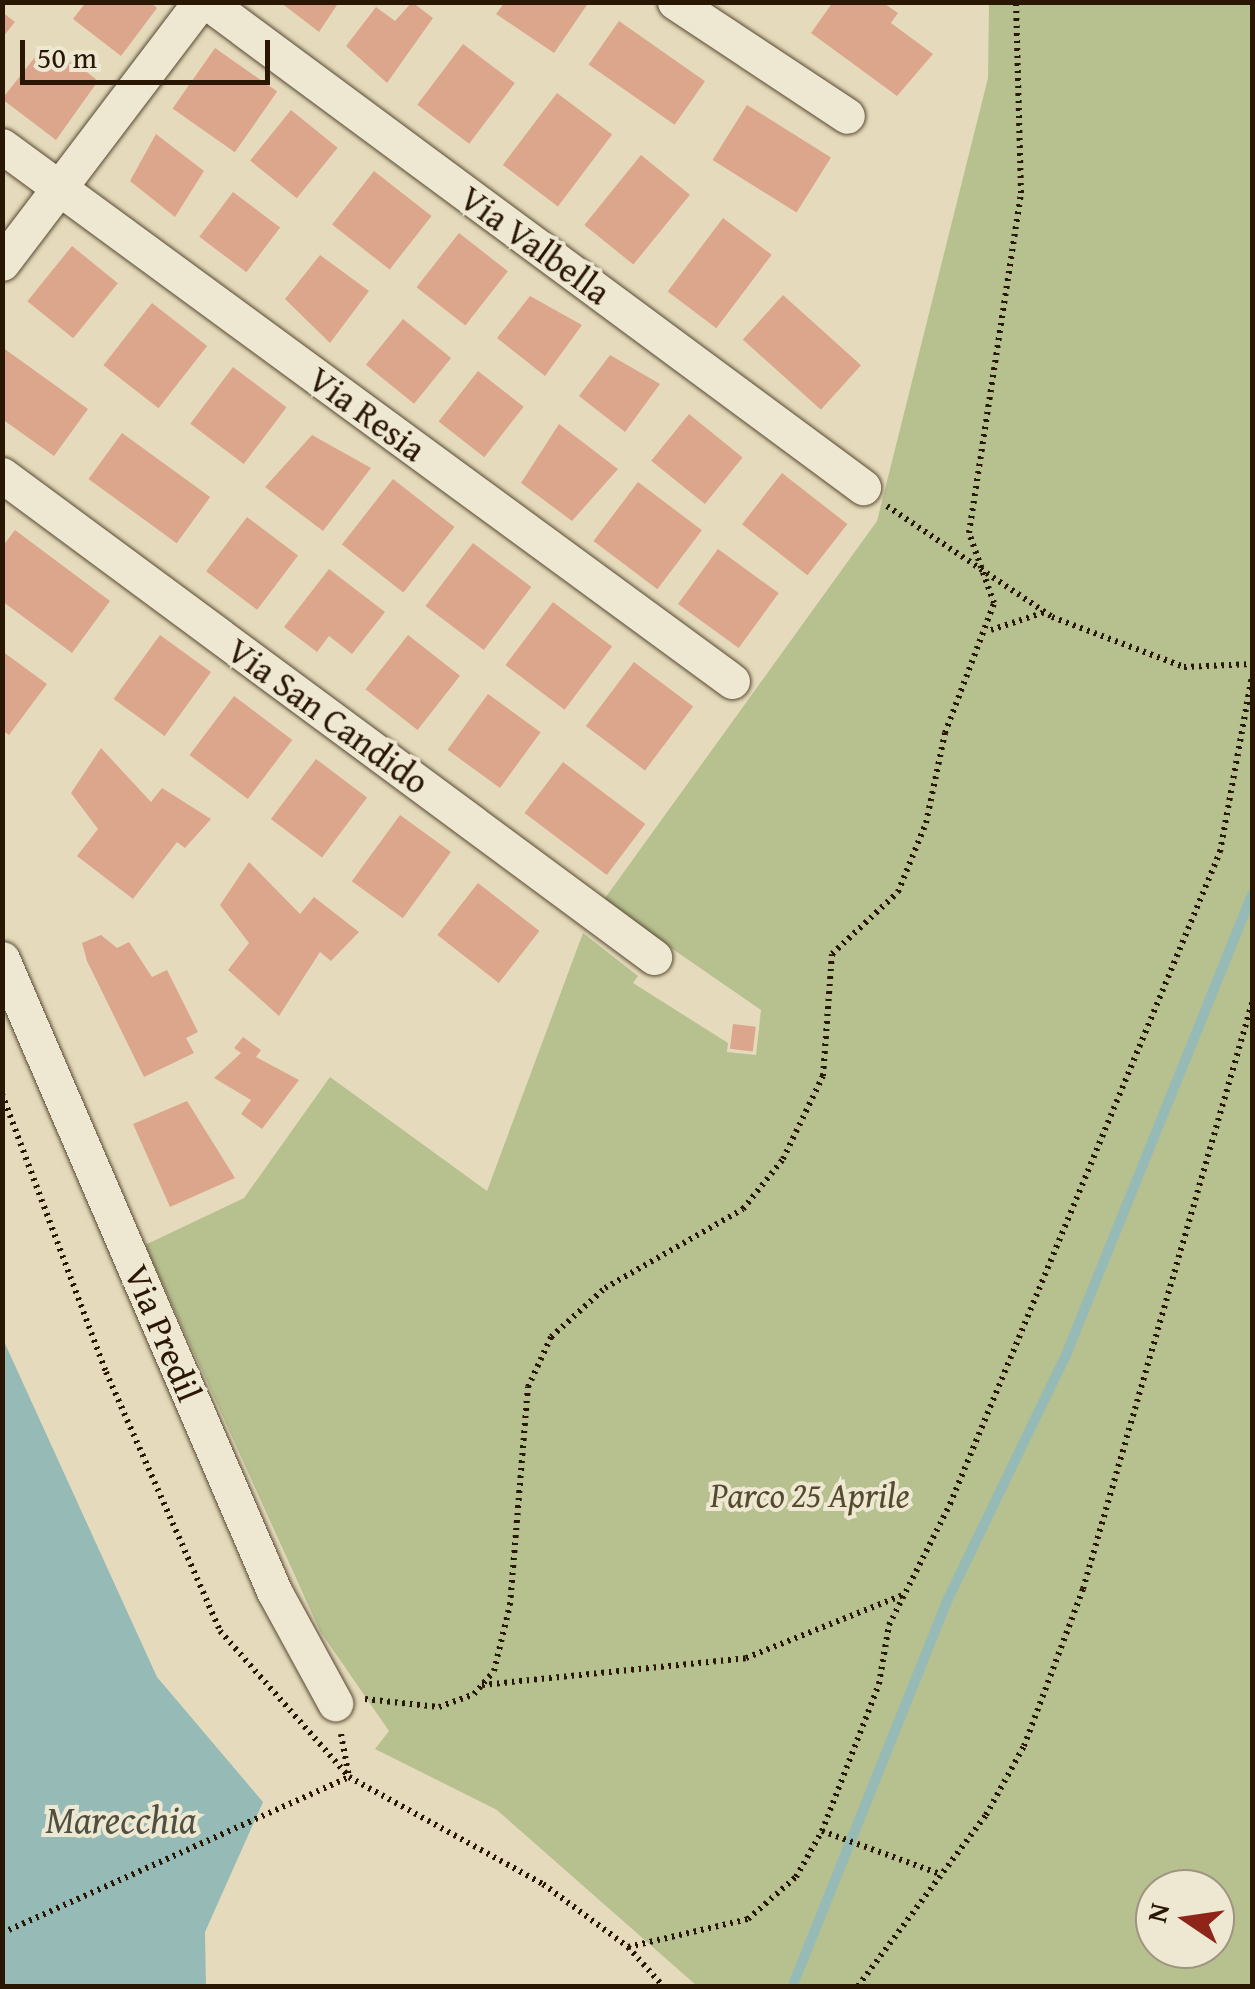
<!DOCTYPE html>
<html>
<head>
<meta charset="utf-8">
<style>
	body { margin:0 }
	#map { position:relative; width:1255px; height:1989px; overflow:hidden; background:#e5dbbc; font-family:"Gentium Book Plus",serif }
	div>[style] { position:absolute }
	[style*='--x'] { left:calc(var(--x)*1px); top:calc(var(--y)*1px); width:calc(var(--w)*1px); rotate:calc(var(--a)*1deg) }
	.green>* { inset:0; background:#b7c08f }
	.water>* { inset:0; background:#96bab5 }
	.stream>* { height:10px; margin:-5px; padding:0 5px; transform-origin:5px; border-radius:5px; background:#96bab5 }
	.building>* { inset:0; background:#dca68c; transform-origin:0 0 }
	.path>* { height:6px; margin-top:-3px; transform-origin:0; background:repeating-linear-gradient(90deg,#291704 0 2.5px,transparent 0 7.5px) }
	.roads { filter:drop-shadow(0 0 2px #584832) drop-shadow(0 0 2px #584832) }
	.minor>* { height:35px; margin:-17.5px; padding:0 17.5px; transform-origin:17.5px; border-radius:17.5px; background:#eee8d3 }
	span { translate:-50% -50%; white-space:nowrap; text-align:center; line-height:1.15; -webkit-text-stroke:8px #eee8d3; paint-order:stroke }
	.street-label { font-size:35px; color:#291704 }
	.park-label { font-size:35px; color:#544a2e; font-style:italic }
	.water-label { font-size:38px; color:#4f5042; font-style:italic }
	.frame { position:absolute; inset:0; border:5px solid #291704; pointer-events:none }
	.north { position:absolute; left:1135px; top:1869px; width:100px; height:100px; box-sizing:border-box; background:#eee8d3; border:2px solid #9f9480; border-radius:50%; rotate:283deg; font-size:28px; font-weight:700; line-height:40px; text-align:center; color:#291704 }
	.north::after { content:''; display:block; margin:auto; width:35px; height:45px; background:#8f2418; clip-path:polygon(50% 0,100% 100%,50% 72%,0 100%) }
	.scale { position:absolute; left:20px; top:40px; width:250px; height:45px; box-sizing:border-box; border:5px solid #291704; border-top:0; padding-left:12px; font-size:30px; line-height:35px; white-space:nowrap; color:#291704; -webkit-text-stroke:8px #eee8d3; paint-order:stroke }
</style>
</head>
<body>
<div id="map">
	<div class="green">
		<div style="clip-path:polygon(evenodd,989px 3px,1252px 3px,1252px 1986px,697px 1986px,497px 1810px,375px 1749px,389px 1731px,320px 1631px,145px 1245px,244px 1198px,330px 1077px,487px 1191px,583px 933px,638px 976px,633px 983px,728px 1043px,727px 1052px,756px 1055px,761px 1010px,603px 901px,877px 521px,988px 78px,989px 3px,1155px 1889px,1215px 1889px,1215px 1949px,1155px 1949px,1155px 1889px)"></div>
	</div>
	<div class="water">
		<div style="clip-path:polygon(2px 1337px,157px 1677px,263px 1802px,205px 1932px,206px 1986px,3px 1986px)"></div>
	</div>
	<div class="stream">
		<div style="--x:794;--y:1982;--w:411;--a:-68.1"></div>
		<div style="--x:947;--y:1601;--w:273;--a:-64.2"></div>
		<div style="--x:1066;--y:1355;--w:496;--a:-68"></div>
	</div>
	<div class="building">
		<div style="clip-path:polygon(86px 2px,150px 2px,157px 8px,121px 56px,73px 19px)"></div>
		<div style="clip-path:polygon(280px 2px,339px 2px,319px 32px)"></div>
		<div style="clip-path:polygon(412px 2px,433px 18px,387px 83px,346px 46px,376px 7px,395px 21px)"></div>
		<div style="clip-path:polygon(505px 2px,589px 2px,554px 53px,496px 14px)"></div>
		<div style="clip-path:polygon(833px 2px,882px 2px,898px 13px,891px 23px,933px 54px,897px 96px,811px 33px)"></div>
		<div style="clip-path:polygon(2px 12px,15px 22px,2px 38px)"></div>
		<div style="left:619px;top:21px;width:105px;height:53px;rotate:35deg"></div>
		<div style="left:463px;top:44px;width:65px;height:76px;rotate:37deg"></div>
		<div style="left:215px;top:48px;width:76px;height:74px;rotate:35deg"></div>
		<div style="clip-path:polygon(39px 52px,63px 71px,72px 60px,98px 81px,56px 140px,2px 99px)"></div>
		<div style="left:557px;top:93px;width:69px;height:90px;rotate:37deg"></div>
		<div style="left:747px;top:105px;width:99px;height:65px;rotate:32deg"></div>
		<div style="left:291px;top:110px;width:60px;height:65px;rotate:39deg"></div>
		<div style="clip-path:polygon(156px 134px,204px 171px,175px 217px,130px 181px)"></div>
		<div style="left:641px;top:155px;width:63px;height:90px;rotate:39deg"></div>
		<div style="left:374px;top:171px;width:73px;height:68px;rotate:38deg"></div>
		<div style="left:233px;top:192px;width:59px;height:56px;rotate:37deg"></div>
		<div style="left:723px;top:218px;width:61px;height:92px;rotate:37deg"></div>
		<div style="left:459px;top:233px;width:62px;height:69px;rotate:38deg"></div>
		<div style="left:72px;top:246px;width:59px;height:71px;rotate:39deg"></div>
		<div style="clip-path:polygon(320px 255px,369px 291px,330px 343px,285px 299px)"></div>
		<div style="left:783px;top:295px;width:105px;height:60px;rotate:42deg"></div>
		<div style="clip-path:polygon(530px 296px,582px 325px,545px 376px,497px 338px)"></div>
		<div style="left:152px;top:303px;width:70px;height:79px;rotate:38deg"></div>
		<div style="left:403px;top:319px;width:62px;height:59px;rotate:39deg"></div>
		<div style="clip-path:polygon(2px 347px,88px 409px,54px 456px,2px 419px)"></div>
		<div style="clip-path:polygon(610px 355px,660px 384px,625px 432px,579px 396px)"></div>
		<div style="left:233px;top:367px;width:67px;height:71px;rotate:37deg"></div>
		<div style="left:478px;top:371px;width:58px;height:64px;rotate:38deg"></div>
		<div style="left:689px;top:414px;width:69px;height:60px;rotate:39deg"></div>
		<div style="clip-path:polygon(559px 424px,618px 469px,572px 521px,521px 483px)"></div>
		<div style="left:122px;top:433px;width:109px;height:57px;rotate:36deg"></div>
		<div style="clip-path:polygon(312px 435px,371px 468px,323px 531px,265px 487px)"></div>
		<div style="left:782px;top:473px;width:83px;height:65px;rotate:38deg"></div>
		<div style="left:393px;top:479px;width:78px;height:83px;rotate:38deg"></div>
		<div style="left:638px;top:482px;width:80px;height:74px;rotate:37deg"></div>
		<div style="left:247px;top:517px;width:64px;height:68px;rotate:37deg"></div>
		<div style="clip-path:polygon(15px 530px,110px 601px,72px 653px,2px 601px,2px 547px)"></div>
		<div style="left:473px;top:543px;width:73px;height:79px;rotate:37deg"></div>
		<div style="left:718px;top:549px;width:75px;height:68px;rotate:36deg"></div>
		<div style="clip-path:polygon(329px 569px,385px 612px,352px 654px,329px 636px,317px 652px,284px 627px)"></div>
		<div style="left:553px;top:602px;width:74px;height:79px;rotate:37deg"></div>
		<div style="left:160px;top:635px;width:63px;height:79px;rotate:36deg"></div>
		<div style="left:408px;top:635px;width:66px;height:69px;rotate:38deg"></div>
		<div style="clip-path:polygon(2px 651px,47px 684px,9px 735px,2px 730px)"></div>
		<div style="left:634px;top:662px;width:74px;height:80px;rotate:37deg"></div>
		<div style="left:488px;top:694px;width:65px;height:69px;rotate:36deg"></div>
		<div style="left:234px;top:696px;width:73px;height:74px;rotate:37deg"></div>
		<div style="clip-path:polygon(101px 748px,151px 802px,162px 788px,211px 819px,185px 848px,177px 842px,133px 899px,77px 856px,98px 829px,71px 793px)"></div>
		<div style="left:316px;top:759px;width:64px;height:75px;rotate:37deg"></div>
		<div style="left:563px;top:762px;width:103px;height:64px;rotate:37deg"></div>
		<div style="left:400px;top:815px;width:63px;height:82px;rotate:36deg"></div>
		<div style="clip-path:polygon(249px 862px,300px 914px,314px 897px,359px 932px,331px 961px,320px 952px,279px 1016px,228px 970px,249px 943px,220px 905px)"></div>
		<div style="left:478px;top:883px;width:78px;height:66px;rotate:38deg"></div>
		<div style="clip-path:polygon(101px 935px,117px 948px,129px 942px,152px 977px,167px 970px,198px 1032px,186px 1038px,194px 1053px,144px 1077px,87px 961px,82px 943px)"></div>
		<div style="left:733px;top:1024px;width:23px;height:25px;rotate:7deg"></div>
		<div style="clip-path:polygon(243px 1037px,261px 1050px,256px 1057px,299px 1080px,262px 1129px,241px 1114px,251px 1100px,214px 1078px,241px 1053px,234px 1048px)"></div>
		<div style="clip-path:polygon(187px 1101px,235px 1178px,170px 1207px,133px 1124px)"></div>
	</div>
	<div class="path">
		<div style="--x:887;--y:506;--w:199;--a:33.9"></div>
		<div style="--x:1052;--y:617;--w:141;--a:20.7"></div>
		<div style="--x:1184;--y:667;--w:68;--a:-2.5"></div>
		<div style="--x:991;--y:630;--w:57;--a:-18.4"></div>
		<div style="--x:2;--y:1094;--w:297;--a:69.5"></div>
		<div style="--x:106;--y:1372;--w:283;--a:66.2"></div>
		<div style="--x:220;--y:1631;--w:195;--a:48.5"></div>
		<div style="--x:349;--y:1777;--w:222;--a:28.9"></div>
		<div style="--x:543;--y:1884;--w:106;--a:36.5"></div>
		<div style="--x:628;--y:1947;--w:52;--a:48.1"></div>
		<div style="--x:482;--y:1685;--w:265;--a:-5.8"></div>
		<div style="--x:746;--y:1658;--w:171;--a:-21.9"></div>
		<div style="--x:365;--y:1699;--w:74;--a:6.2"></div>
		<div style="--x:439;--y:1707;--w:37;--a:-20"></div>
		<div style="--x:474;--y:1694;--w:30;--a:-49"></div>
		<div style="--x:494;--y:1671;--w:68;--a:-76.4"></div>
		<div style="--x:510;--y:1605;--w:219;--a:-85.3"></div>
		<div style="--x:528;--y:1387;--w:55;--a:-65.3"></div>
		<div style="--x:551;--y:1337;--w:73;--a:-42.2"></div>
		<div style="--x:605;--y:1288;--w:159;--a:-29.8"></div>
		<div style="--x:743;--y:1209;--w:64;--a:-51.3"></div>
		<div style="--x:783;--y:1159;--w:92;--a:-64.3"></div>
		<div style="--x:823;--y:1076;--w:122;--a:-85.8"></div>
		<div style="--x:832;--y:954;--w:91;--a:-43.2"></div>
		<div style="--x:898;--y:892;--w:74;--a:-67.9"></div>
		<div style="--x:926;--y:823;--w:92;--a:-78.1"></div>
		<div style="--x:945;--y:733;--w:139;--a:-69.3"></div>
		<div style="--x:994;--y:603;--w:74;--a:-109.7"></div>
		<div style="--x:969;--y:533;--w:344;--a:-81.3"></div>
		<div style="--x:1021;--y:193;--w:191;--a:-91.5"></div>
		<div style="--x:341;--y:1734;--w:44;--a:79.5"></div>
		<div style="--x:822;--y:1831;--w:126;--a:20"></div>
		<div style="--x:2;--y:1933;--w:380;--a:-24.2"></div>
		<div style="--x:628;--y:1947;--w:123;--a:-13.1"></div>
		<div style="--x:748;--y:1919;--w:64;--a:-41.2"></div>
		<div style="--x:796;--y:1877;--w:53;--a:-60.5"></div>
		<div style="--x:822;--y:1831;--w:158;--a:-68.8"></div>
		<div style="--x:879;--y:1684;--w:60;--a:-80.4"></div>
		<div style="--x:889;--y:1625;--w:136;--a:-63.2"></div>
		<div style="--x:950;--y:1504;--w:706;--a:-67.51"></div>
		<div style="--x:1220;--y:852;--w:179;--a:-79.7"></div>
		<div style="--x:858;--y:1986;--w:214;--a:-53.2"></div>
		<div style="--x:986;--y:1815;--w:79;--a:-61.2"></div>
		<div style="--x:1024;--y:1746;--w:168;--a:-69.4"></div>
		<div style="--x:1083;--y:1589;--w:610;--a:-73.91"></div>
	</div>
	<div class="roads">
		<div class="minor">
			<div style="--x:207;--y:2;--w:816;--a:36.48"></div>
			<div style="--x:675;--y:2;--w:206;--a:33.5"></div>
			<div style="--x:2;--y:146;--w:905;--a:36.24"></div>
			<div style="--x:2;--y:263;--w:328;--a:-52.8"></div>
			<div style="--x:2;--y:475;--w:811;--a:36.47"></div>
			<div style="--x:2;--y:959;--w:688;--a:66.71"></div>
			<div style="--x:274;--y:1591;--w:128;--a:61.4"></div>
		</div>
	</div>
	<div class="street-label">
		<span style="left:535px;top:245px;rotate:36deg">Via Valbella</span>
		<span style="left:367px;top:414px;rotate:36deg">Via Resia</span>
		<span style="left:328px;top:716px;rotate:36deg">Via San Candido</span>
		<span style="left:163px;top:1333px;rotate:67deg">Via Predil</span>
	</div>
	<div class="park-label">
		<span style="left:810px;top:1495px">Parco 25 Aprile</span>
	</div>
	<div class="water-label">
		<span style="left:121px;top:1820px">Marecchia</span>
	</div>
	<div class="frame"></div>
	<div class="north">N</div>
	<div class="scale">50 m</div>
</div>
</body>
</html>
